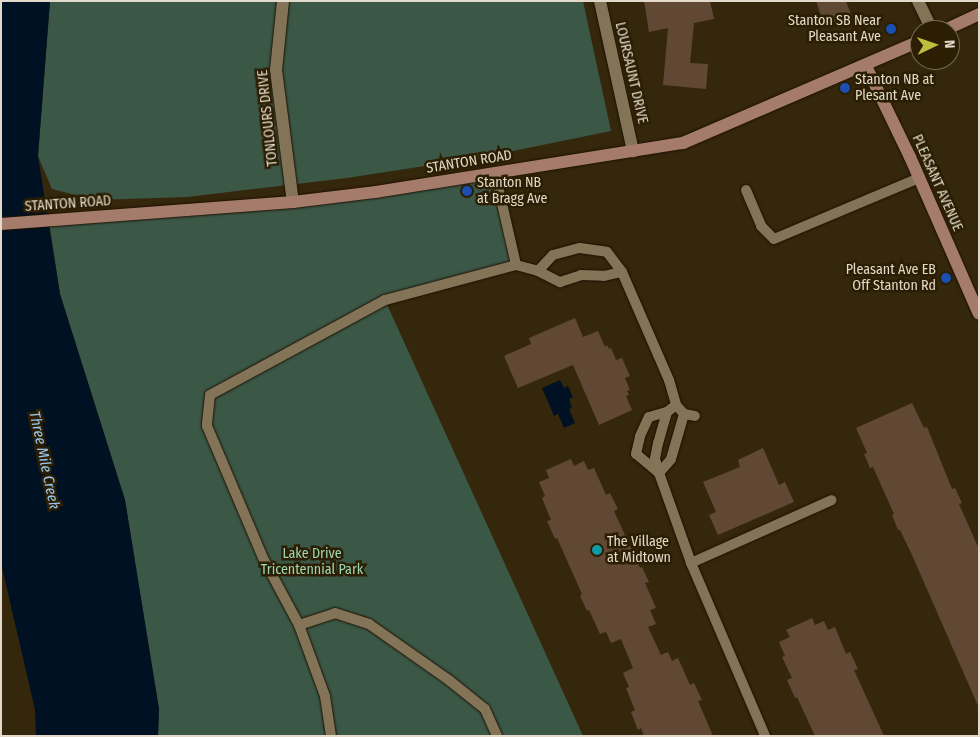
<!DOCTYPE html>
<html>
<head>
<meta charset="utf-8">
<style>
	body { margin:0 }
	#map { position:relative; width:980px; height:737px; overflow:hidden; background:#35270c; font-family:"Fira Sans Condensed",sans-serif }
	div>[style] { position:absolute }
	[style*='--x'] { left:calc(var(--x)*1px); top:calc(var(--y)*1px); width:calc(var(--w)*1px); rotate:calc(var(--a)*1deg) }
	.green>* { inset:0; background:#3b5746 }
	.water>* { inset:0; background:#001123 }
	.building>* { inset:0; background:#614834 }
	.roads { filter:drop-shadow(0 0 1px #1d1000) drop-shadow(0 0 1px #1d1000) }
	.lane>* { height:10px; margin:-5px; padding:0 5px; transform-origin:5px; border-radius:5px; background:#847457 }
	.street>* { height:12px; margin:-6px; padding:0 6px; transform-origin:6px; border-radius:6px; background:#847457 }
	.secondary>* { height:12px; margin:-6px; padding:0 6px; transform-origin:6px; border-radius:6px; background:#a57c6b }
	.dots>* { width:14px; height:14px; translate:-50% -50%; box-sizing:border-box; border:2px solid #2b1e03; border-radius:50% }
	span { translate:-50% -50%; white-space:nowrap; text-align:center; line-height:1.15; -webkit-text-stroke:5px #2b1e03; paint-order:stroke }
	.poi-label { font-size:14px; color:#e2d9ca }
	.right { translate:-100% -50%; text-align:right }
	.left { translate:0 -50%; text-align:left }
	.street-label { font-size:14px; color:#e2d9ca }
	.park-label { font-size:14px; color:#9dd6b3 }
	.water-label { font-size:15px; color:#99c9f2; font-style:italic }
	.frame { position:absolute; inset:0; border:2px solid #e2d9ca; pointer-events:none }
	.north { position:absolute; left:910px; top:20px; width:50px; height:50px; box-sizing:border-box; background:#2b1e03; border:1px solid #746953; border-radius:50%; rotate:87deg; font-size:14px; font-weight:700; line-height:20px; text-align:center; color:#e2d9ca }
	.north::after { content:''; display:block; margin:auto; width:18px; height:22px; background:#bfbe41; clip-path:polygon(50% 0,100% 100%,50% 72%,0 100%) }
</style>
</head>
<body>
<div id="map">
	<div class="green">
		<div style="clip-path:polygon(50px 1px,583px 1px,611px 131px,483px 157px,347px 178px,187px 197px,95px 200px,52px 189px,38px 156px)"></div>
		<div style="clip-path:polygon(495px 173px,516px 265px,385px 300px,583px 736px,158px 736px,159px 709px,125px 500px,60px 294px,49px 221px,293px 202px)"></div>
	</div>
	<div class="water">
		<div style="clip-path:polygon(1px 1px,50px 1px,38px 156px,60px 294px,125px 500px,159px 709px,158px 736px,36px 736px,35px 710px,1px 563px)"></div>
		<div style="clip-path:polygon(560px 380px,564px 388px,568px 386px,573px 397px,569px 399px,572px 408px,569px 409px,575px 423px,564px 428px,558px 414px,554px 416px,542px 388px)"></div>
	</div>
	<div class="building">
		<div style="clip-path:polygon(644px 1px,710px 1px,714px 19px,694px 23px,690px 63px,708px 64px,706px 89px,663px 85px,668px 28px,649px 32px)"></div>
		<div style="clip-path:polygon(816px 1px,846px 1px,852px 17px,825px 27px)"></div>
		<div style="clip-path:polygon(575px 318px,583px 337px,598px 331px,605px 347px,607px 345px,609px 349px,611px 348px,616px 360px,622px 358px,630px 376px,625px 378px,630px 390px,627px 391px,629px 395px,626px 396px,632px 410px,599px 425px,573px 365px,518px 388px,504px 356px,531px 344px,529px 338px)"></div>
		<div style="clip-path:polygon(912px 403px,924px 428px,927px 427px,952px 489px,955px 488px,962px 503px,959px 504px,979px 549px,979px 708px,912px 555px,900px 530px,898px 530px,892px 515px,894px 514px,873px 467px,870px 468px,864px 454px,867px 453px,856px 428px)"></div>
		<div style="clip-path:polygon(763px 448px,779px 485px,785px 482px,794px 502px,718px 535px,709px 515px,716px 512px,703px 482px,740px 467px,738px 460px)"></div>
		<div style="clip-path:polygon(571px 459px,574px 466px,584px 461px,588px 470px,594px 468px,606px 495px,610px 493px,618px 509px,614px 511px,640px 568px,642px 567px,649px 582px,645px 583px,656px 608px,650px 610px,656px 624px,648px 627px,661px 655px,668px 652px,672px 661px,678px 658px,690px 685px,694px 683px,702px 700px,698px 701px,713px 736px,644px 736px,641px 728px,638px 730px,631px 712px,635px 710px,626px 688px,629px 687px,623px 673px,633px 668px,621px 639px,611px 643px,606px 632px,600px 634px,589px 610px,587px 611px,580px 596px,582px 594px,557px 538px,555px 539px,547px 521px,551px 520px,542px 498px,545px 496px,539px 482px,549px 478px,546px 470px)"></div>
		<div style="clip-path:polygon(812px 618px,815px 625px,824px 621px,828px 630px,835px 627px,846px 654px,850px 652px,858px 669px,854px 670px,884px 736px,815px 736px,797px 697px,795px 698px,787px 680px,792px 678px,782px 657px,785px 656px,779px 642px,790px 637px,786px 630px)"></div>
	</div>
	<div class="roads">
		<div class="lane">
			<div style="--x:495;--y:173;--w:94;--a:77.1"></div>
			<div style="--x:516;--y:265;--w:136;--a:165"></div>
			<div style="--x:385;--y:300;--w:199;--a:151.5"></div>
			<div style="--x:210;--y:395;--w:31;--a:96"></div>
			<div style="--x:207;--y:426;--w:143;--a:67"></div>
			<div style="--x:263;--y:558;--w:76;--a:61.8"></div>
			<div style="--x:299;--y:625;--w:38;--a:-18"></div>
			<div style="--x:335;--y:613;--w:36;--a:18"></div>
			<div style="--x:369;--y:624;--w:99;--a:35.1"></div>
			<div style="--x:450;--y:681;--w:45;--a:38.7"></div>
			<div style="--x:485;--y:709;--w:30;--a:66"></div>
			<div style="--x:746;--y:190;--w:39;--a:67"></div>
			<div style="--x:761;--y:226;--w:18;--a:45"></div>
			<div style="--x:774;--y:239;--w:157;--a:-22.8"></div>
			<div style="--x:516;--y:265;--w:23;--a:15"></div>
			<div style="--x:538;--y:271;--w:25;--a:27"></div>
			<div style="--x:560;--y:282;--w:22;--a:-18"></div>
			<div style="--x:581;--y:275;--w:23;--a:2"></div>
			<div style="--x:604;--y:276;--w:18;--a:-13"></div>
			<div style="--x:538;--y:271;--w:22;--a:-47"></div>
			<div style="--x:553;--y:255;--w:28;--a:-15"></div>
			<div style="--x:580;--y:248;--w:27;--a:8"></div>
			<div style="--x:607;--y:252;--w:25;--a:53"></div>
			<div style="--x:622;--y:272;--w:118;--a:66.5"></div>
			<div style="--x:669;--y:380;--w:26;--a:74"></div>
			<div style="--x:676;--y:405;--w:12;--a:48"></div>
			<div style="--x:684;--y:414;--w:11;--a:10"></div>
			<div style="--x:676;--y:405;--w:11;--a:142"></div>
			<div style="--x:667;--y:412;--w:32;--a:106"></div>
			<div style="--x:658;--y:443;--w:16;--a:101"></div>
			<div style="--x:655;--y:459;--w:15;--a:74"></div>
			<div style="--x:659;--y:473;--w:96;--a:70.4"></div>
			<div style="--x:691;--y:563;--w:188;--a:66.8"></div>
			<div style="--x:659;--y:473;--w:30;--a:-140"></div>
			<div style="--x:636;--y:454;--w:18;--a:-77"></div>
			<div style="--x:640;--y:436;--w:21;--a:-65"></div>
			<div style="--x:649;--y:417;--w:19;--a:-16"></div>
			<div style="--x:659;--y:473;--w:18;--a:-49"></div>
			<div style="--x:671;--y:459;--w:47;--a:-73.9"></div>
			<div style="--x:691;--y:563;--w:154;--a:-24.1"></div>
			<div style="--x:299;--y:625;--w:76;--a:69.9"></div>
			<div style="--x:325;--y:696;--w:40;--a:81.5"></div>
		</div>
		<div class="street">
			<div style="--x:283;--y:1;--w:69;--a:95.8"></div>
			<div style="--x:276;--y:70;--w:133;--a:82.7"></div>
			<div style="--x:600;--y:1;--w:154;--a:77.6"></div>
			<div style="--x:918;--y:1;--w:32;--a:64"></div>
		</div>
		<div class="secondary">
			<div style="--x:945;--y:30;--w:38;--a:-25"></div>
			<div style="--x:866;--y:66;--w:101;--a:64.2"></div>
			<div style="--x:910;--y:157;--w:171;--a:66.3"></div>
			<div style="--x:1;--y:224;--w:293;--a:-4.3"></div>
			<div style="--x:293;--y:202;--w:84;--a:-6.9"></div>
			<div style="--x:376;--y:192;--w:311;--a:-9.1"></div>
			<div style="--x:683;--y:143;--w:258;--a:-23.3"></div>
		</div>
	</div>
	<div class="dots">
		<div style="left:891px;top:29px;background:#1a4fb4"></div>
		<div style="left:845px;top:88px;background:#1a4fb4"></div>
		<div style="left:467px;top:191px;background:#1a4fb4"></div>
		<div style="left:946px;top:278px;background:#1a4fb4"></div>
		<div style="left:597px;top:550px;background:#0f9aa8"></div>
	</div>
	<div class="poi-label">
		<span class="right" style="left:881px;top:29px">Stanton SB Near<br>Pleasant Ave</span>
		<span class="left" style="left:855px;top:88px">Stanton NB at<br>Plesant Ave</span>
		<span class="left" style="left:477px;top:191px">Stanton NB<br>at Bragg Ave</span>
		<span class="right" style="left:936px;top:278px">Pleasant Ave EB<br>Off Stanton Rd</span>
		<span class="left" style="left:607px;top:550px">The Village<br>at Midtown</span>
	</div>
	<div class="street-label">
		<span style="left:631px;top:73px;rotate:77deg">LOURSAUNT DRIVE</span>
		<span style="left:268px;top:118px;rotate:-96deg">TONLOURS DRIVE</span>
		<span style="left:469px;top:162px;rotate:-9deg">STANTON ROAD</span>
		<span style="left:937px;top:183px;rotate:66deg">PLEASANT AVENUE</span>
		<span style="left:68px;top:204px;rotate:-4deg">STANTON ROAD</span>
	</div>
	<div class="park-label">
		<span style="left:312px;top:562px">Lake Drive<br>Tricentennial Park</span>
	</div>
	<div class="water-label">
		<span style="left:44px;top:460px;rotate:78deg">Three Mile Creek</span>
	</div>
	<div class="frame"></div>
	<div class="north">N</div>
</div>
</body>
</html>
